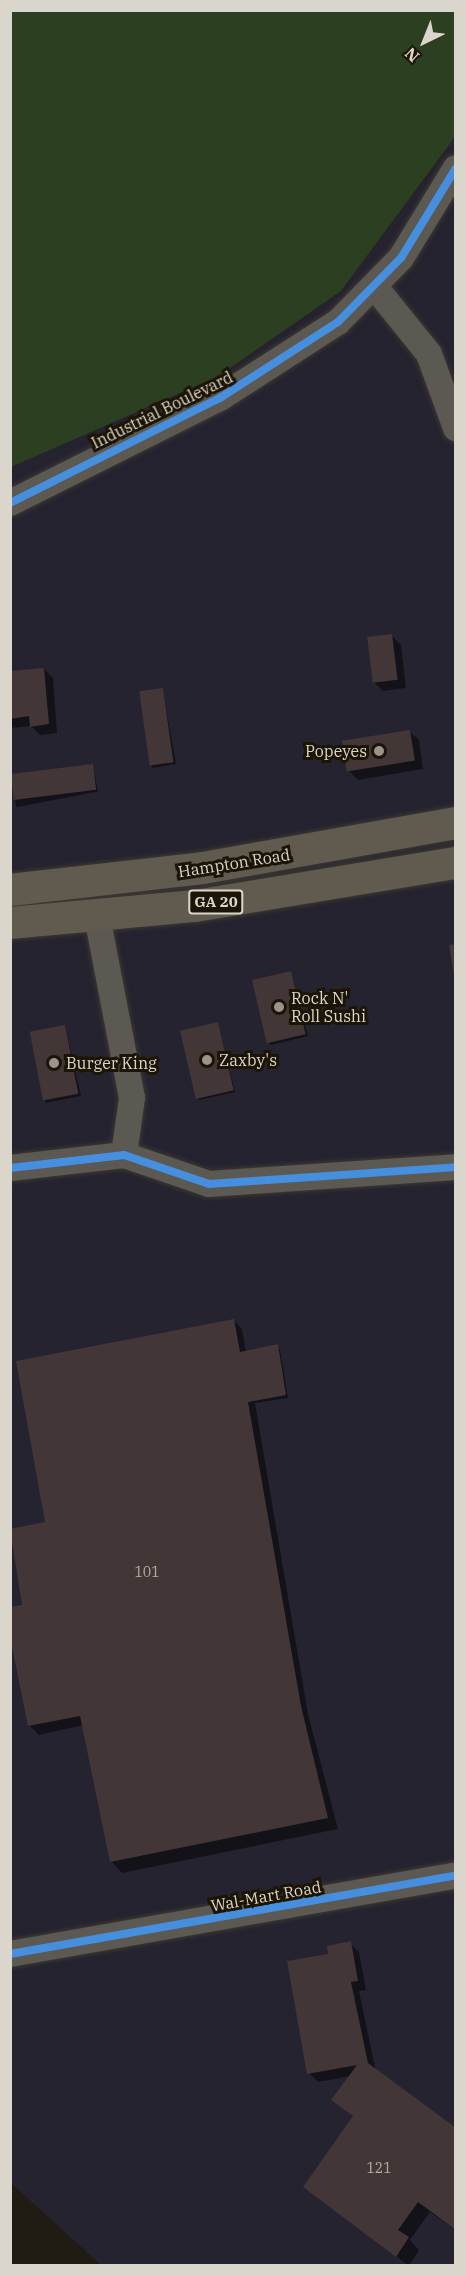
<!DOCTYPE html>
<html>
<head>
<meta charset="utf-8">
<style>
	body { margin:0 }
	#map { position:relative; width:466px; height:2276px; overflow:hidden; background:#201c13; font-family:"IBM Plex Serif",serif }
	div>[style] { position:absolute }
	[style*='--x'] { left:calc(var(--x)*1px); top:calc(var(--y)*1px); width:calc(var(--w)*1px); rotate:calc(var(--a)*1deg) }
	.commercial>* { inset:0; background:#262330 }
	.green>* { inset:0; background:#2c3f20 }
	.shadow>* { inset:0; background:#0007; transform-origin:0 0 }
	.building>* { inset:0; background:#423637; transform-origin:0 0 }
	.roads { filter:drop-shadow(0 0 2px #3b3832) drop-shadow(0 0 2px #3b3832) }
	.minor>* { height:26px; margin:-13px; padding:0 13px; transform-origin:13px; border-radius:13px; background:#5c5852 }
	.major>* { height:32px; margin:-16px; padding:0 16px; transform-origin:16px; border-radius:16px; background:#615a4f }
	.cycleway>* { height:8px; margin:-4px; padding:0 4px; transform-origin:4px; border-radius:4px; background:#468fdf }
	.dots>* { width:16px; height:16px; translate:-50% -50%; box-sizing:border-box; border:3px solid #1c1505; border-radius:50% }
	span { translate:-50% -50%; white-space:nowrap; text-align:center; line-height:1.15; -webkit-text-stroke:6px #1c1505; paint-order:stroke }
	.number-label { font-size:14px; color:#b5aea7 }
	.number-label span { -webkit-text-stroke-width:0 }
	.shield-label span { padding:2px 4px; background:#1c1505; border:2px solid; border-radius:4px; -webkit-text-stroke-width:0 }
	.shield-label { font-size:15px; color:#dbd6cc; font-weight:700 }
	.street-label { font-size:16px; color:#dbd6cc }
	.poi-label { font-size:16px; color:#dbd6cc }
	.right { translate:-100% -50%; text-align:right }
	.left { translate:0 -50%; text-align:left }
	.frame { position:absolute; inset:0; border:12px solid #dbd6cc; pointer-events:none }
	.north { position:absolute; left:394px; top:12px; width:60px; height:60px; -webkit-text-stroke:4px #1c1505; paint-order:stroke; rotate:223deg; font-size:16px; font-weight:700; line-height:24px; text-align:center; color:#dbd6cc }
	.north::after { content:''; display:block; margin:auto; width:21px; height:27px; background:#dbd6cc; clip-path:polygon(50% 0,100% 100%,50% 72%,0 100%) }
</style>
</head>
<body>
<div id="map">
	<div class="commercial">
		<div style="clip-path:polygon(455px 137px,455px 2265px,101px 2265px,11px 2183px,10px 467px,219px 376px,341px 291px)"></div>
	</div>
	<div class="green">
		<div style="clip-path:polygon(11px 10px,455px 11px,455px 137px,341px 291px,219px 376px,11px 467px)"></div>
	</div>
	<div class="shadow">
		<div style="clip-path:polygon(392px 636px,401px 645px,406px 688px,383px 691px,374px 682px)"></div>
		<div style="clip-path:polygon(44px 669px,53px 678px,57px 733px,40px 735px,31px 726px,10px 728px,10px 672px)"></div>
		<div style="clip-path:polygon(163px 690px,176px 764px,153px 768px,151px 765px)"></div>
		<div style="clip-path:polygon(410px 732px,419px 740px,423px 769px,358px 780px,349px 771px)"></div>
		<div style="left:93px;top:766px;width:26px;height:83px;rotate:79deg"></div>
		<div style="clip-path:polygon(291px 973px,308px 1036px,271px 1045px,268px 1042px)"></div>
		<div style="clip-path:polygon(218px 1023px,235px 1092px,199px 1100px,197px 1098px)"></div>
		<div style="clip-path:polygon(65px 1026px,81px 1096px,46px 1103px,44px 1100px)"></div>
		<div style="clip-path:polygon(233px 1320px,242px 1329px,246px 1352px,280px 1349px,288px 1398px,255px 1403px,308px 1714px,338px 1829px,122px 1873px,111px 1861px,84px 1725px,39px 1735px,30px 1726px,10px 1629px,24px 1606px,47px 1523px)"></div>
		<div style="clip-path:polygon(350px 1943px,359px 1952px,366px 1990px,359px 1991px,376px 2072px,456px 2130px,456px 2230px,430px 2212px,410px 2240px,419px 2250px,409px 2266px,304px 2187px,355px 2118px,333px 2100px,351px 2076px,318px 2082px,309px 2073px,330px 1955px)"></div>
	</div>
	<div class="building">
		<div style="left:392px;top:634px;width:46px;height:25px;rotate:83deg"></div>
		<div style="clip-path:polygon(44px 668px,49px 724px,30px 727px,29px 716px,10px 719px,10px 671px)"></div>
		<div style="left:163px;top:688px;width:75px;height:24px;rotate:82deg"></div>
		<div style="left:410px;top:730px;width:31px;height:69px;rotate:81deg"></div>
		<div style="left:93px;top:764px;width:26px;height:83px;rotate:83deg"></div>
		<div style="clip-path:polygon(456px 944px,456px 975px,454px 975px,449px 945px)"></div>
		<div style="left:291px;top:971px;width:65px;height:40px;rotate:77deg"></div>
		<div style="left:218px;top:1022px;width:70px;height:39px;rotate:77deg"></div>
		<div style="left:65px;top:1025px;width:70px;height:36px;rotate:79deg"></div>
		<div style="clip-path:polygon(234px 1319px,240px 1352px,278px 1344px,286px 1395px,248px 1402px,301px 1706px,328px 1818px,110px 1862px,80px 1716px,28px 1726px,10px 1637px,10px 1607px,22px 1605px,10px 1529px,45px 1522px,16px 1361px)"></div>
		<div style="clip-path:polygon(351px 1941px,358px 1981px,351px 1982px,368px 2063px,456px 2128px,456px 2230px,418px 2202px,398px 2230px,409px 2237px,396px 2257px,303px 2187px,353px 2116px,331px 2100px,357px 2065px,307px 2074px,287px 1961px,328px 1954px,327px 1946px)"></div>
	</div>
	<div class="roads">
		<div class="minor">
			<div style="--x:375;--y:287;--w:86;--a:51.1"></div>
			<div style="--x:429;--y:354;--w:79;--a:70"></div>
			<div style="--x:10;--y:503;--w:235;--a:-26.6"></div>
			<div style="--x:220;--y:398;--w:140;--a:-32.8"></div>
			<div style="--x:338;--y:322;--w:90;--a:-45.5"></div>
			<div style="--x:401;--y:258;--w:105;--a:-58.6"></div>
			<div style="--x:97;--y:916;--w:185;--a:79.1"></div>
			<div style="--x:132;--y:1098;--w:58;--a:98"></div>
			<div style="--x:10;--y:1168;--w:115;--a:-6.5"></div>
			<div style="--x:124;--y:1155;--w:90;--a:18.8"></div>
			<div style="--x:209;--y:1184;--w:248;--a:-3.9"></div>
			<div style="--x:10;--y:1954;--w:453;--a:-10"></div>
		</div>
		<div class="major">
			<div style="--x:10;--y:890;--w:194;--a:-6.5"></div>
			<div style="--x:203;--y:868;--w:257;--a:-10.1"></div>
			<div style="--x:10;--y:923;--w:186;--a:-5.3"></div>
			<div style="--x:195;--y:906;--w:265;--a:-9.4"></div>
		</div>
	</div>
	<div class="cycleway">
		<div style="--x:10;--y:503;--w:235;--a:-26.6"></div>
		<div style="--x:220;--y:398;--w:140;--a:-32.8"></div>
		<div style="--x:338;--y:322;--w:90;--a:-45.5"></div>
		<div style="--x:401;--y:258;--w:105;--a:-58.6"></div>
		<div style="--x:10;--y:1168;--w:115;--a:-6.5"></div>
		<div style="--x:124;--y:1155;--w:90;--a:18.8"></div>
		<div style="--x:209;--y:1184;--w:248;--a:-3.9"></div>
		<div style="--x:10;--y:1954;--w:453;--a:-10"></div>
	</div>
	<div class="dots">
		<div style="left:379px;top:751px;background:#9a958b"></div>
		<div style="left:279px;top:1007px;background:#9a958b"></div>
		<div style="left:207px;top:1060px;background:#9a958b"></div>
		<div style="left:54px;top:1063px;background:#9a958b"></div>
	</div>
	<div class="number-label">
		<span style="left:147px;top:1572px">101</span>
		<span style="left:379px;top:2168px">121</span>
	</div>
	<div class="shield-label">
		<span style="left:216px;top:902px">GA 20</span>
	</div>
	<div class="street-label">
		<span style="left:162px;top:410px;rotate:-26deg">Industrial Boulevard</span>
		<span style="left:234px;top:863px;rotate:-9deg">Hampton Road</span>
		<span style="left:266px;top:1896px;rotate:-10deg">Wal-Mart Road</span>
	</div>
	<div class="poi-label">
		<span class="right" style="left:367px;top:751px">Popeyes</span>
		<span class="left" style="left:291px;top:1007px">Rock N'<br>Roll Sushi</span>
		<span class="left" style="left:219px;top:1060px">Zaxby's</span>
		<span class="left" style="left:66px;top:1063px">Burger King</span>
	</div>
	<div class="frame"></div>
	<div class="north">N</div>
</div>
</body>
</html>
